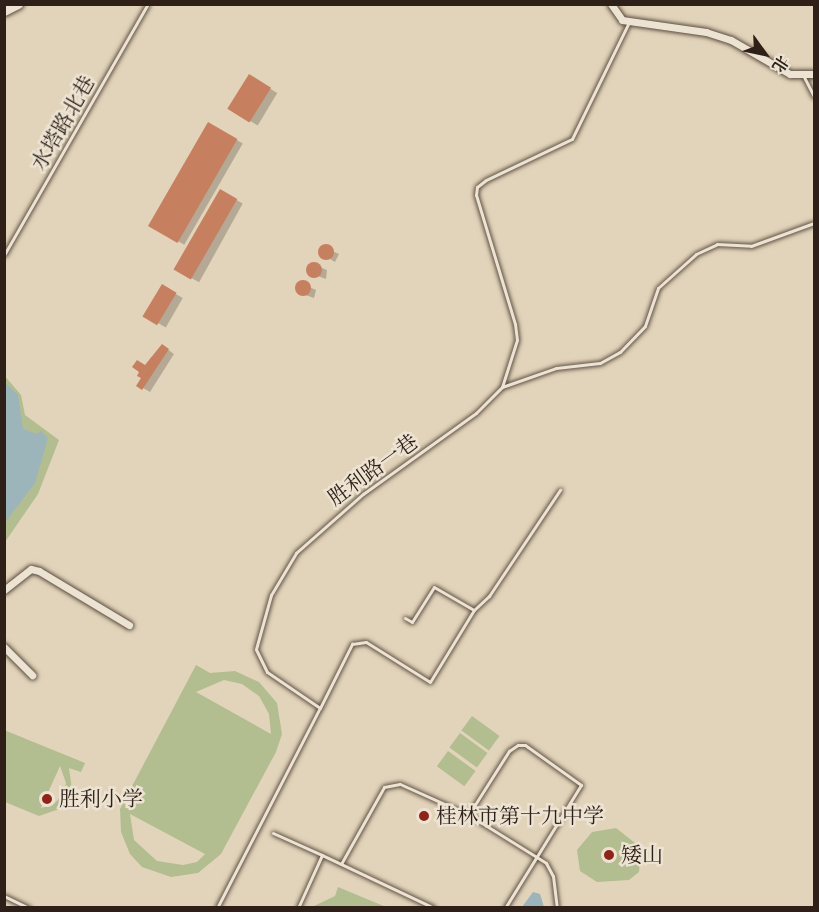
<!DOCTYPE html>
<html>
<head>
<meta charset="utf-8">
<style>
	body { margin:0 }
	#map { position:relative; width:819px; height:912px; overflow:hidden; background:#e2d4ba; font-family:Alegreya,"Noto Serif SC",serif }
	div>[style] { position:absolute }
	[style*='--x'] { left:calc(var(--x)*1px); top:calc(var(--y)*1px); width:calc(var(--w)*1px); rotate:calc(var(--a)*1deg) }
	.green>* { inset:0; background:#b2bd90; transform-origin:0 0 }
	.water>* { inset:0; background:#9bb5bb }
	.shadow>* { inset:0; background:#0003; transform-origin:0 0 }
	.building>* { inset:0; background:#c67f5f; transform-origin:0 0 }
	.round { border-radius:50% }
	.roads { filter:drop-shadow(0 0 2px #5b4c40) drop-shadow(0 0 2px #5b4c40) }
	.lane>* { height:3px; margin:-1.5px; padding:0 1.5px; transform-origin:1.5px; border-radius:1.5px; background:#ece3d2 }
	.street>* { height:7px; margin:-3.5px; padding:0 3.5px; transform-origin:3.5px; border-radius:3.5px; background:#ece3d2 }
	.secondary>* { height:9px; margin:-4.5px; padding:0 4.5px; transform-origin:4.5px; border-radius:4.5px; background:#ece3d2 }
	.dots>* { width:16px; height:16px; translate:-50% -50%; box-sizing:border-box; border:3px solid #ece3d2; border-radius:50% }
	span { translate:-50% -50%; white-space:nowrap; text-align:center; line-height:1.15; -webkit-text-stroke:5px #ece3d2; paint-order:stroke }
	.street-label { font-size:21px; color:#2e1f18 }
	.poi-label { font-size:21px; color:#2e1f18 }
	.left { translate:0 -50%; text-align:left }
	.frame { position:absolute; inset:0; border:6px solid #2e1f18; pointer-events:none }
	.north { position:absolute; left:735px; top:24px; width:60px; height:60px; -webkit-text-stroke:4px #ece3d2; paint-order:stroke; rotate:123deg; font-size:16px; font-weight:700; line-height:24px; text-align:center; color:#2e1f18 }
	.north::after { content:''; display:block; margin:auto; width:21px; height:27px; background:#2e1f18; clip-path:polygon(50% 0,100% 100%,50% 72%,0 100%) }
</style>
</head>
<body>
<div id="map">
	<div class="green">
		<div style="clip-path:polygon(4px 375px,21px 395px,25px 415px,59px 440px,38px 494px,5px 542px)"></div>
		<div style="clip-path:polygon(evenodd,196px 665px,210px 673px,235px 671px,259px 682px,277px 703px,282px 734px,276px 752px,221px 854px,198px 873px,171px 877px,142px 867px,130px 854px,121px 832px,120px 809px,196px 665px,224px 680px,242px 684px,259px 696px,269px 714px,271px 734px,196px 692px,224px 680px,196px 665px,130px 814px,205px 854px,197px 862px,183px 865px,157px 861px,134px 840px,130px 814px)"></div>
		<div style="left:472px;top:716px;width:34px;height:18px;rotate:36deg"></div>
		<div style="clip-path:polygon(evenodd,4px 730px,85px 763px,81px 772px,69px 768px,72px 790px,62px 808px,39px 816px,5px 802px,4px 730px,60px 766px,66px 783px,63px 794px,53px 805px,41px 808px,60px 766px)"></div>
		<div style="left:460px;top:733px;width:34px;height:18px;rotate:36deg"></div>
		<div style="left:448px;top:751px;width:34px;height:19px;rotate:36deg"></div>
		<div style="clip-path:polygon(616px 828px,635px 843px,640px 861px,639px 872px,629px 880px,597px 882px,580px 871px,577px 850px,592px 832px)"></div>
		<div style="clip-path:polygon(338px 887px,386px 907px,312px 907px,335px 896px)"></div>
	</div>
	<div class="water">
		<div style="clip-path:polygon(5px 383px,18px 395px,23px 429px,37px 434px,41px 431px,48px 438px,35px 483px,6px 521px)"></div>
		<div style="clip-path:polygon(533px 892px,540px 894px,544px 907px,522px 907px)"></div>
	</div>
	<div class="shadow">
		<div style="left:249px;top:76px;width:33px;height:38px;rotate:31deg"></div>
		<div style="left:209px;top:124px;width:39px;height:117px;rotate:30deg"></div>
		<div style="left:220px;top:191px;width:26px;height:90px;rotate:29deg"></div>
		<div style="clip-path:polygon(323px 247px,339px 254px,335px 262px,320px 253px)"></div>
		<div style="clip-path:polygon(312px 264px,327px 270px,326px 279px,309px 273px)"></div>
		<div style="clip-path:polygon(300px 283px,316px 290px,314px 298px,297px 292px)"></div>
		<div style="left:162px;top:286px;width:24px;height:34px;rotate:30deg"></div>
		<div style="clip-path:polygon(163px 346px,174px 354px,150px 392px,138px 385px,151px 357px,155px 359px)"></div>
	</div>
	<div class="building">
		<div style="left:249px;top:74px;width:26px;height:41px;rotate:32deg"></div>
		<div style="left:208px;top:122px;width:34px;height:120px;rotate:30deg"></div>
		<div style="left:220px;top:189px;width:20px;height:93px;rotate:30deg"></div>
		<div class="round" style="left:318px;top:244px;width:16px;height:16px"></div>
		<div class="round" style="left:306px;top:262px;width:16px;height:16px"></div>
		<div class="round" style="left:295px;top:280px;width:16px;height:16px"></div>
		<div style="left:162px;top:284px;width:17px;height:38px;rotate:31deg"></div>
		<div style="clip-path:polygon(162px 344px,169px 349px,142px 390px,136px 386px,141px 378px,137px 376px,139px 372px,132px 367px,137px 360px,145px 365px)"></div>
	</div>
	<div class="roads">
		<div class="lane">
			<div style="--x:804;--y:77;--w:22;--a:63"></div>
			<div style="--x:4;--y:255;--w:289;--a:-60.2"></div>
			<div style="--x:502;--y:387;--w:49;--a:-72.3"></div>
			<div style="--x:517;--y:340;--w:16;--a:-97"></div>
			<div style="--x:515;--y:324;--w:135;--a:-106.8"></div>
			<div style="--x:476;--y:195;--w:8;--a:-83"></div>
			<div style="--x:477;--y:187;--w:11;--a:-38"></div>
			<div style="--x:486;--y:180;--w:95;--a:-25.5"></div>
			<div style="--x:572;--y:139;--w:130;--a:-64"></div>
			<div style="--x:405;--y:618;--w:8;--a:30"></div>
			<div style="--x:412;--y:622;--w:41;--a:-57.8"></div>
			<div style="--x:434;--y:587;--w:46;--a:29.9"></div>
			<div style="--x:320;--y:708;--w:72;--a:-63.4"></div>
			<div style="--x:352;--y:644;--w:14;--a:-8"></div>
			<div style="--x:366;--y:642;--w:75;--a:32"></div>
			<div style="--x:430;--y:682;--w:84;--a:-58.6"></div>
			<div style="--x:474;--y:610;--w:21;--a:-43"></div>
			<div style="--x:489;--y:596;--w:128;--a:-56.2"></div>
			<div style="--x:469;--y:814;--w:75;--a:-57.6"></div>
			<div style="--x:509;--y:751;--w:11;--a:-34"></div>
			<div style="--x:518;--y:745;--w:7;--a:0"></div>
			<div style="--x:525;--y:745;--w:69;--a:35.5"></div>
			<div style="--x:581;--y:785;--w:145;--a:121.7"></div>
			<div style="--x:273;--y:833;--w:54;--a:24.2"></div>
			<div style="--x:341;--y:864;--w:88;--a:-60.8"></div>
			<div style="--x:384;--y:787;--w:16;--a:-11"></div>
			<div style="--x:400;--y:784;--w:76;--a:24.2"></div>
			<div style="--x:469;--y:815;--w:91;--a:31.9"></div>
			<div style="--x:546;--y:863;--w:15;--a:62"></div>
			<div style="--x:553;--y:876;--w:32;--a:83"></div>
			<div style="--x:4;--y:896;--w:28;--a:26"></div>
			<div style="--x:217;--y:908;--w:225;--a:-62.8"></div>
			<div style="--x:320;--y:708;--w:64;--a:-145.8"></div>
			<div style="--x:267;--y:672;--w:25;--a:-116"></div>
			<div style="--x:256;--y:649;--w:56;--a:-74.5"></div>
			<div style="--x:271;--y:595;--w:49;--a:-59.2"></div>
			<div style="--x:296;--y:553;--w:89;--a:-41.4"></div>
			<div style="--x:363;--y:494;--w:139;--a:-35.6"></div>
			<div style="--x:476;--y:413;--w:37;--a:-45"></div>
			<div style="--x:502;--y:387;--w:57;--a:-19.4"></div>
			<div style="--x:556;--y:368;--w:44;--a:-6.5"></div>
			<div style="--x:600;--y:363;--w:23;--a:-29"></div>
			<div style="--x:620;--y:352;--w:36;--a:-46"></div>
			<div style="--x:645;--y:326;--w:40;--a:-71.1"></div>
			<div style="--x:658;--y:288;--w:51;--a:-41.8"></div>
			<div style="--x:696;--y:254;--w:23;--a:-25"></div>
			<div style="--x:717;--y:244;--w:34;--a:3"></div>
			<div style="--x:751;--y:246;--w:67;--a:-20.1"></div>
			<div style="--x:298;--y:908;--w:58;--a:-65.6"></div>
			<div style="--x:322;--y:855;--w:124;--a:25.3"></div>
		</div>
		<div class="street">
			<div style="--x:611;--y:4;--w:19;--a:55"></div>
			<div style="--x:622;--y:20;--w:85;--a:8.1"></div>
			<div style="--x:706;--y:32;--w:26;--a:18"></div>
			<div style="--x:731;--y:40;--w:68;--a:30"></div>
			<div style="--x:790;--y:74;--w:24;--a:0"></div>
			<div style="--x:4;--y:590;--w:34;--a:-38"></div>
			<div style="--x:31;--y:569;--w:8;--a:14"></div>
			<div style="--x:39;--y:571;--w:105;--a:31"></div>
			<div style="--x:4;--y:647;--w:40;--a:45"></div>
		</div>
		<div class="secondary">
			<div style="--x:4;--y:11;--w:16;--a:-27"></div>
		</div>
	</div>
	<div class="dots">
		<div style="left:47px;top:799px;background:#8f2418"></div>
		<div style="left:424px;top:816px;background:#8f2418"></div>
		<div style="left:609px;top:855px;background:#8f2418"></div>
	</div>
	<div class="street-label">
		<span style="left:63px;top:123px;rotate:-60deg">水塔路北巷</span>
		<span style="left:373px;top:470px;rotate:-36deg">胜利路一巷</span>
	</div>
	<div class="poi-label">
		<span class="left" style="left:59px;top:799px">胜利小学</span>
		<span class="left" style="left:436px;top:816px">桂林市第十九中学</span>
		<span class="left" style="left:621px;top:855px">矮山</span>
	</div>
	<div class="frame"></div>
	<div class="north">北</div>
</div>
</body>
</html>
